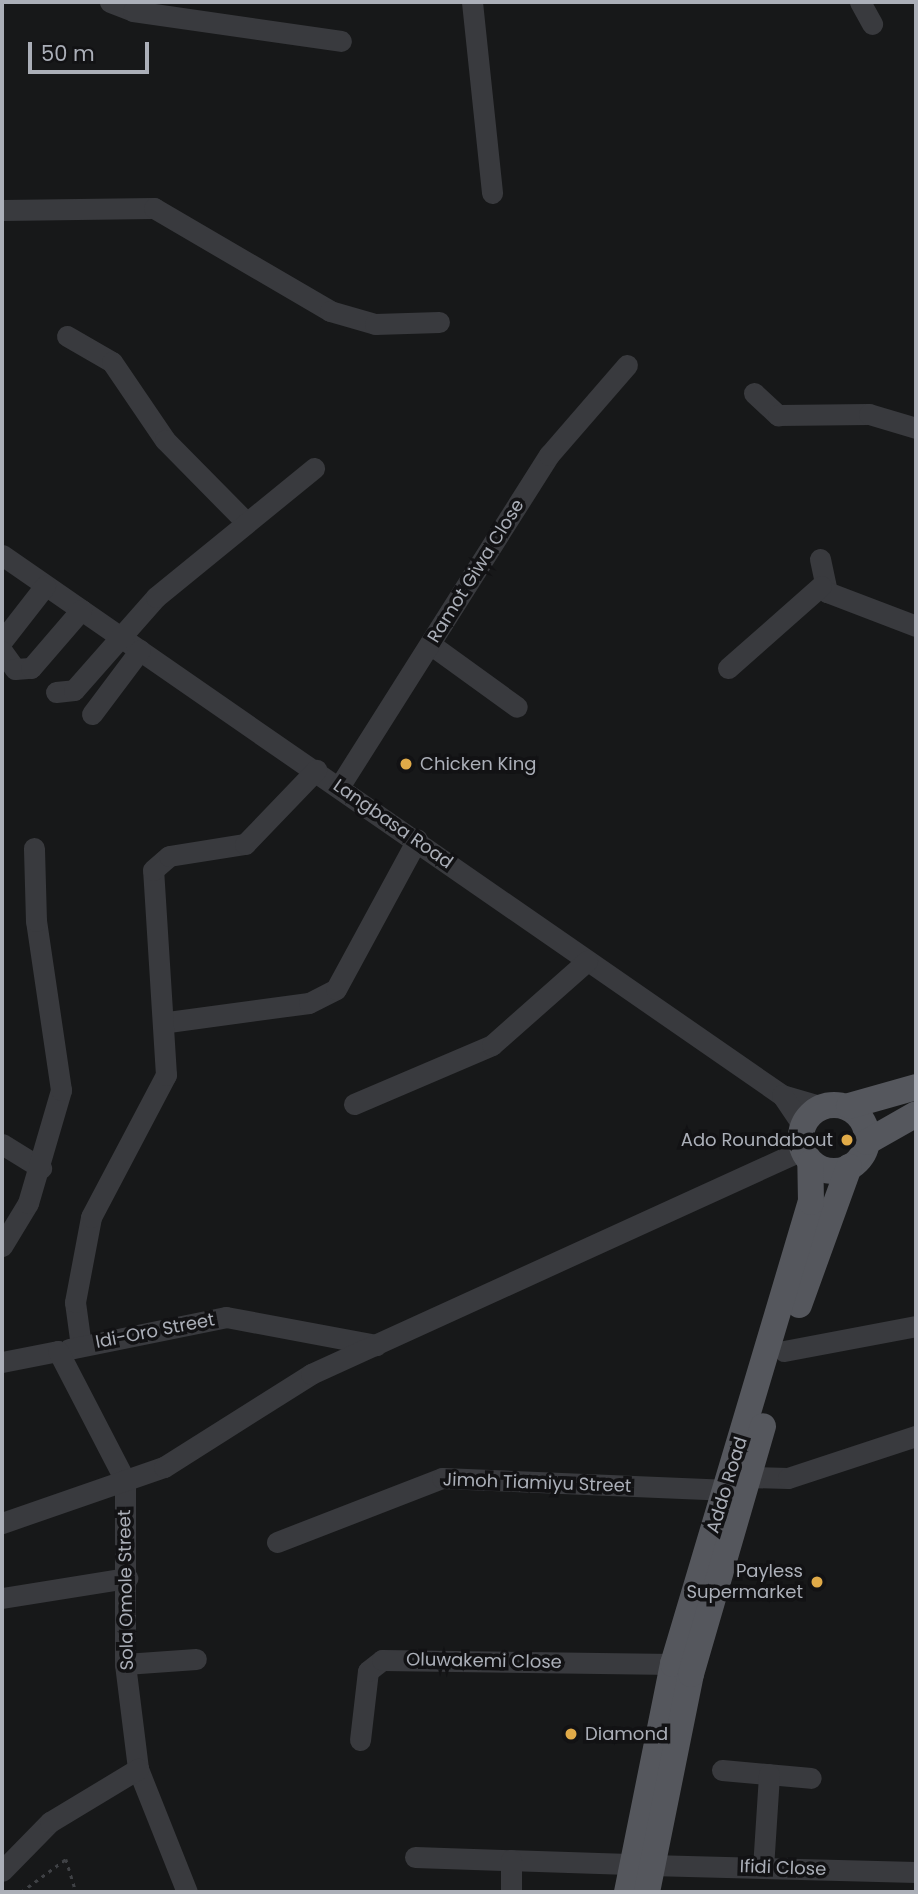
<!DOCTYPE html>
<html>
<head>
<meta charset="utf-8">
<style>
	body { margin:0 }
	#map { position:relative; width:918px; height:1894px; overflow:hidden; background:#171819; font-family:Poppins,sans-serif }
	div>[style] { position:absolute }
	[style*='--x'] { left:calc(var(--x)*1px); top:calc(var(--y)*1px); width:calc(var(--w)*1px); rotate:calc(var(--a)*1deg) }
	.path>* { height:2.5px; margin-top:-1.25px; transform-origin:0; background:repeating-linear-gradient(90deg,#3f4145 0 3.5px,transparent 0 8.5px) }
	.minor>* { height:21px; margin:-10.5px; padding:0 10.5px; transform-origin:10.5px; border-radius:10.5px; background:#393a3e }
	.major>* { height:26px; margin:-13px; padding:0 13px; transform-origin:13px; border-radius:13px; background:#55575d }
	.major>.ring { margin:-13px; padding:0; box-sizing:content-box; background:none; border:26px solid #55575d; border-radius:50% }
	.dots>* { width:19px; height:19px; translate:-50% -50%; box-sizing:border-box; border:4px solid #121214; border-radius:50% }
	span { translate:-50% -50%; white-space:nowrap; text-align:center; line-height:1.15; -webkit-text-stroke:7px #121214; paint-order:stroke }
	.street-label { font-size:18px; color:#abafb8 }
	.poi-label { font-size:18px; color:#abafb8 }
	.left { translate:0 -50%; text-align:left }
	.right { translate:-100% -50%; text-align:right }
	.frame { position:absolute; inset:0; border:4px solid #abafb8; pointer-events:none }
	.scale { position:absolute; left:28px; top:42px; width:121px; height:32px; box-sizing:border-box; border:4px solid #abafb8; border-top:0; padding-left:9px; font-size:21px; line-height:24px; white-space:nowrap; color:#abafb8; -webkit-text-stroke:5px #121214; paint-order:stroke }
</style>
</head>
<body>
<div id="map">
	<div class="path">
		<div style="--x:21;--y:1892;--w:56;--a:-36.3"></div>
		<div style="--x:66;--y:1859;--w:34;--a:73"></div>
	</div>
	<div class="minor">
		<div style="--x:110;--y:2;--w:25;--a:21"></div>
		<div style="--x:133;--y:11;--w:210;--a:8.2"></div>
		<div style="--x:472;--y:2;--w:192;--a:84"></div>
		<div style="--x:860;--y:2;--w:25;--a:61"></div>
		<div style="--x:2;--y:210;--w:152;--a:-0.8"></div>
		<div style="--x:154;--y:208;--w:204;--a:30.3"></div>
		<div style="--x:330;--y:311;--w:47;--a:16.1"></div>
		<div style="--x:375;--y:324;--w:64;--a:-1.8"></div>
		<div style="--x:67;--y:336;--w:52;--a:30"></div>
		<div style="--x:112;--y:362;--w:94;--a:55.8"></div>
		<div style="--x:165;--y:440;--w:112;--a:45.4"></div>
		<div style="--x:754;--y:393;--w:33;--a:43"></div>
		<div style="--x:778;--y:415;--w:91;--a:-0.6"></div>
		<div style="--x:869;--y:414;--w:49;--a:16.6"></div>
		<div style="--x:2;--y:555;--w:949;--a:34.7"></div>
		<div style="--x:782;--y:1095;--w:43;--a:16.3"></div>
		<div style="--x:820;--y:559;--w:34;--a:78"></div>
		<div style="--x:827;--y:592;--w:95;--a:20.9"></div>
		<div style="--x:2;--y:641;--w:70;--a:-52"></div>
		<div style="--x:430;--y:644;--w:107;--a:35.9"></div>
		<div style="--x:2;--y:651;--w:22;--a:54"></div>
		<div style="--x:15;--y:669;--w:16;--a:-4"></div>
		<div style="--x:31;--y:668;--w:77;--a:-49.2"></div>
		<div style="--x:728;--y:668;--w:124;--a:-41.4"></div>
		<div style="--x:56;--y:692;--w:18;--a:-6"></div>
		<div style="--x:74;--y:690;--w:124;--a:-48.6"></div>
		<div style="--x:156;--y:597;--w:204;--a:-39.2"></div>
		<div style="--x:92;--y:714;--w:80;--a:-53.1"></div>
		<div style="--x:339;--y:787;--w:393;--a:-57.7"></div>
		<div style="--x:549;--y:455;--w:119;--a:-49.1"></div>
		<div style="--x:168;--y:1022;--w:142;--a:-7.7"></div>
		<div style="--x:309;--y:1003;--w:30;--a:-27"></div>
		<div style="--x:336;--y:989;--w:170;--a:-61.5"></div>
		<div style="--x:782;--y:1095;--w:37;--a:56"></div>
		<div style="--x:354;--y:1104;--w:150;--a:-23.1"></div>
		<div style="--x:492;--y:1045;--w:127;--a:-41.5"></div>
		<div style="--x:2;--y:1144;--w:46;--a:31.6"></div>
		<div style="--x:2;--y:1246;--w:50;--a:-58.8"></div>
		<div style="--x:28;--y:1203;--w:118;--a:-73.7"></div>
		<div style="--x:61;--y:1090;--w:171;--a:-98.4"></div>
		<div style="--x:36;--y:921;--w:73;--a:-91.6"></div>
		<div style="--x:81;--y:1346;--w:44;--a:-97.8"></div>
		<div style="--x:75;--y:1302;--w:86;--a:-79.3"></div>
		<div style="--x:91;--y:1217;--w:161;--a:-62.2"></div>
		<div style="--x:166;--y:1075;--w:205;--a:-93.6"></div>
		<div style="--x:153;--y:870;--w:21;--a:-41"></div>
		<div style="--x:169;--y:856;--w:77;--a:-9"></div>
		<div style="--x:245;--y:844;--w:103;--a:-46.2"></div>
		<div style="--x:69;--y:1349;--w:160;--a:-11.5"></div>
		<div style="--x:226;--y:1317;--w:153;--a:10.6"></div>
		<div style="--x:784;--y:1351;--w:134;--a:-10.7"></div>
		<div style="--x:2;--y:1362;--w:57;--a:-11.1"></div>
		<div style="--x:58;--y:1351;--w:145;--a:62.6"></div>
		<div style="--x:125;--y:1480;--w:184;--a:90"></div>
		<div style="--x:125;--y:1664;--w:106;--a:82.9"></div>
		<div style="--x:138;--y:1769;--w:132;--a:68.3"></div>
		<div style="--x:748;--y:1477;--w:40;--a:1.4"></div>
		<div style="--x:788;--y:1478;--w:135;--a:-18.2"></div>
		<div style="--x:2;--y:1523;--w:171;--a:-19.1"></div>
		<div style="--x:164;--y:1467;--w:174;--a:-32.3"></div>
		<div style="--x:311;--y:1374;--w:540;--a:-24.52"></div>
		<div style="--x:277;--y:1542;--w:177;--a:-21.2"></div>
		<div style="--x:442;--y:1478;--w:282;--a:2.4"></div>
		<div style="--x:2;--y:1598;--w:127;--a:-9.1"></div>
		<div style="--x:125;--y:1664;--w:71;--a:-4"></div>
		<div style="--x:360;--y:1740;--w:69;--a:-83.4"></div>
		<div style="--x:368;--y:1671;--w:18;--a:-38"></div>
		<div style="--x:382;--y:1660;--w:291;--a:0.8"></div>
		<div style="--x:722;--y:1770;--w:89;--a:5.1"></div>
		<div style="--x:415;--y:1857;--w:214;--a:1.9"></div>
		<div style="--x:511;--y:1860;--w:32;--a:90"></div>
		<div style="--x:650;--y:1865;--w:266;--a:1.5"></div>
		<div style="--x:763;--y:1868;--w:94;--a:-86.3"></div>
		<div style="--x:2;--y:1871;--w:69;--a:-45.6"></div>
		<div style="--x:50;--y:1822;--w:103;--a:-31.1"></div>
	</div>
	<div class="major">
		<div class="ring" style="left:801px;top:1105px;width:40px;height:40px"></div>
		<div style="--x:849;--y:1106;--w:70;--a:-15.8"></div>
		<div style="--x:867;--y:1142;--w:56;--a:-29.7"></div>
		<div style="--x:799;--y:1305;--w:147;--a:-70.1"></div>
		<div style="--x:627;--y:1892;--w:233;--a:-78.6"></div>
		<div style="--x:673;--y:1664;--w:482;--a:-73.4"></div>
		<div style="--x:811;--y:1202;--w:39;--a:-91"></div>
		<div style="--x:647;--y:1892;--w:222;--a:-78.6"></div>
		<div style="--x:691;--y:1674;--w:258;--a:-73.8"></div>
	</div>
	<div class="dots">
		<div style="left:406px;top:764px;background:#e0aa48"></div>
		<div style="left:847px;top:1140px;background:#e0aa48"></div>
		<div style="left:817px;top:1582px;background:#e0aa48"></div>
		<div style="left:571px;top:1734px;background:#e0aa48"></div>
	</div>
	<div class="street-label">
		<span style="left:476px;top:571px;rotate:-58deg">Ramot Giwa Close</span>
		<span style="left:393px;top:824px;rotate:35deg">Langbasa Road</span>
		<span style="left:155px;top:1331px;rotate:-11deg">Idi-Oro Street</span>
		<span style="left:537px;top:1483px;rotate:2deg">Jimoh Tiamiyu Street</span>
		<span style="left:727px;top:1485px;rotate:-73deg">Addo Road</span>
		<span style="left:126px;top:1590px;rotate:-91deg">Sola Omole Street</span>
		<span style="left:484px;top:1661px;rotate:1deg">Oluwakemi Close</span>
		<span style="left:783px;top:1868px;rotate:2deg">Ifidi Close</span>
	</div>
	<div class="poi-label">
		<span class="left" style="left:420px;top:764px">Chicken King</span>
		<span class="right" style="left:833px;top:1140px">Ado Roundabout</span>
		<span class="right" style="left:803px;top:1582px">Payless<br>Supermarket</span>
		<span class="left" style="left:585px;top:1734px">Diamond</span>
	</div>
	<div class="frame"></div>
	<div class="scale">50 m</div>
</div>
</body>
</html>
